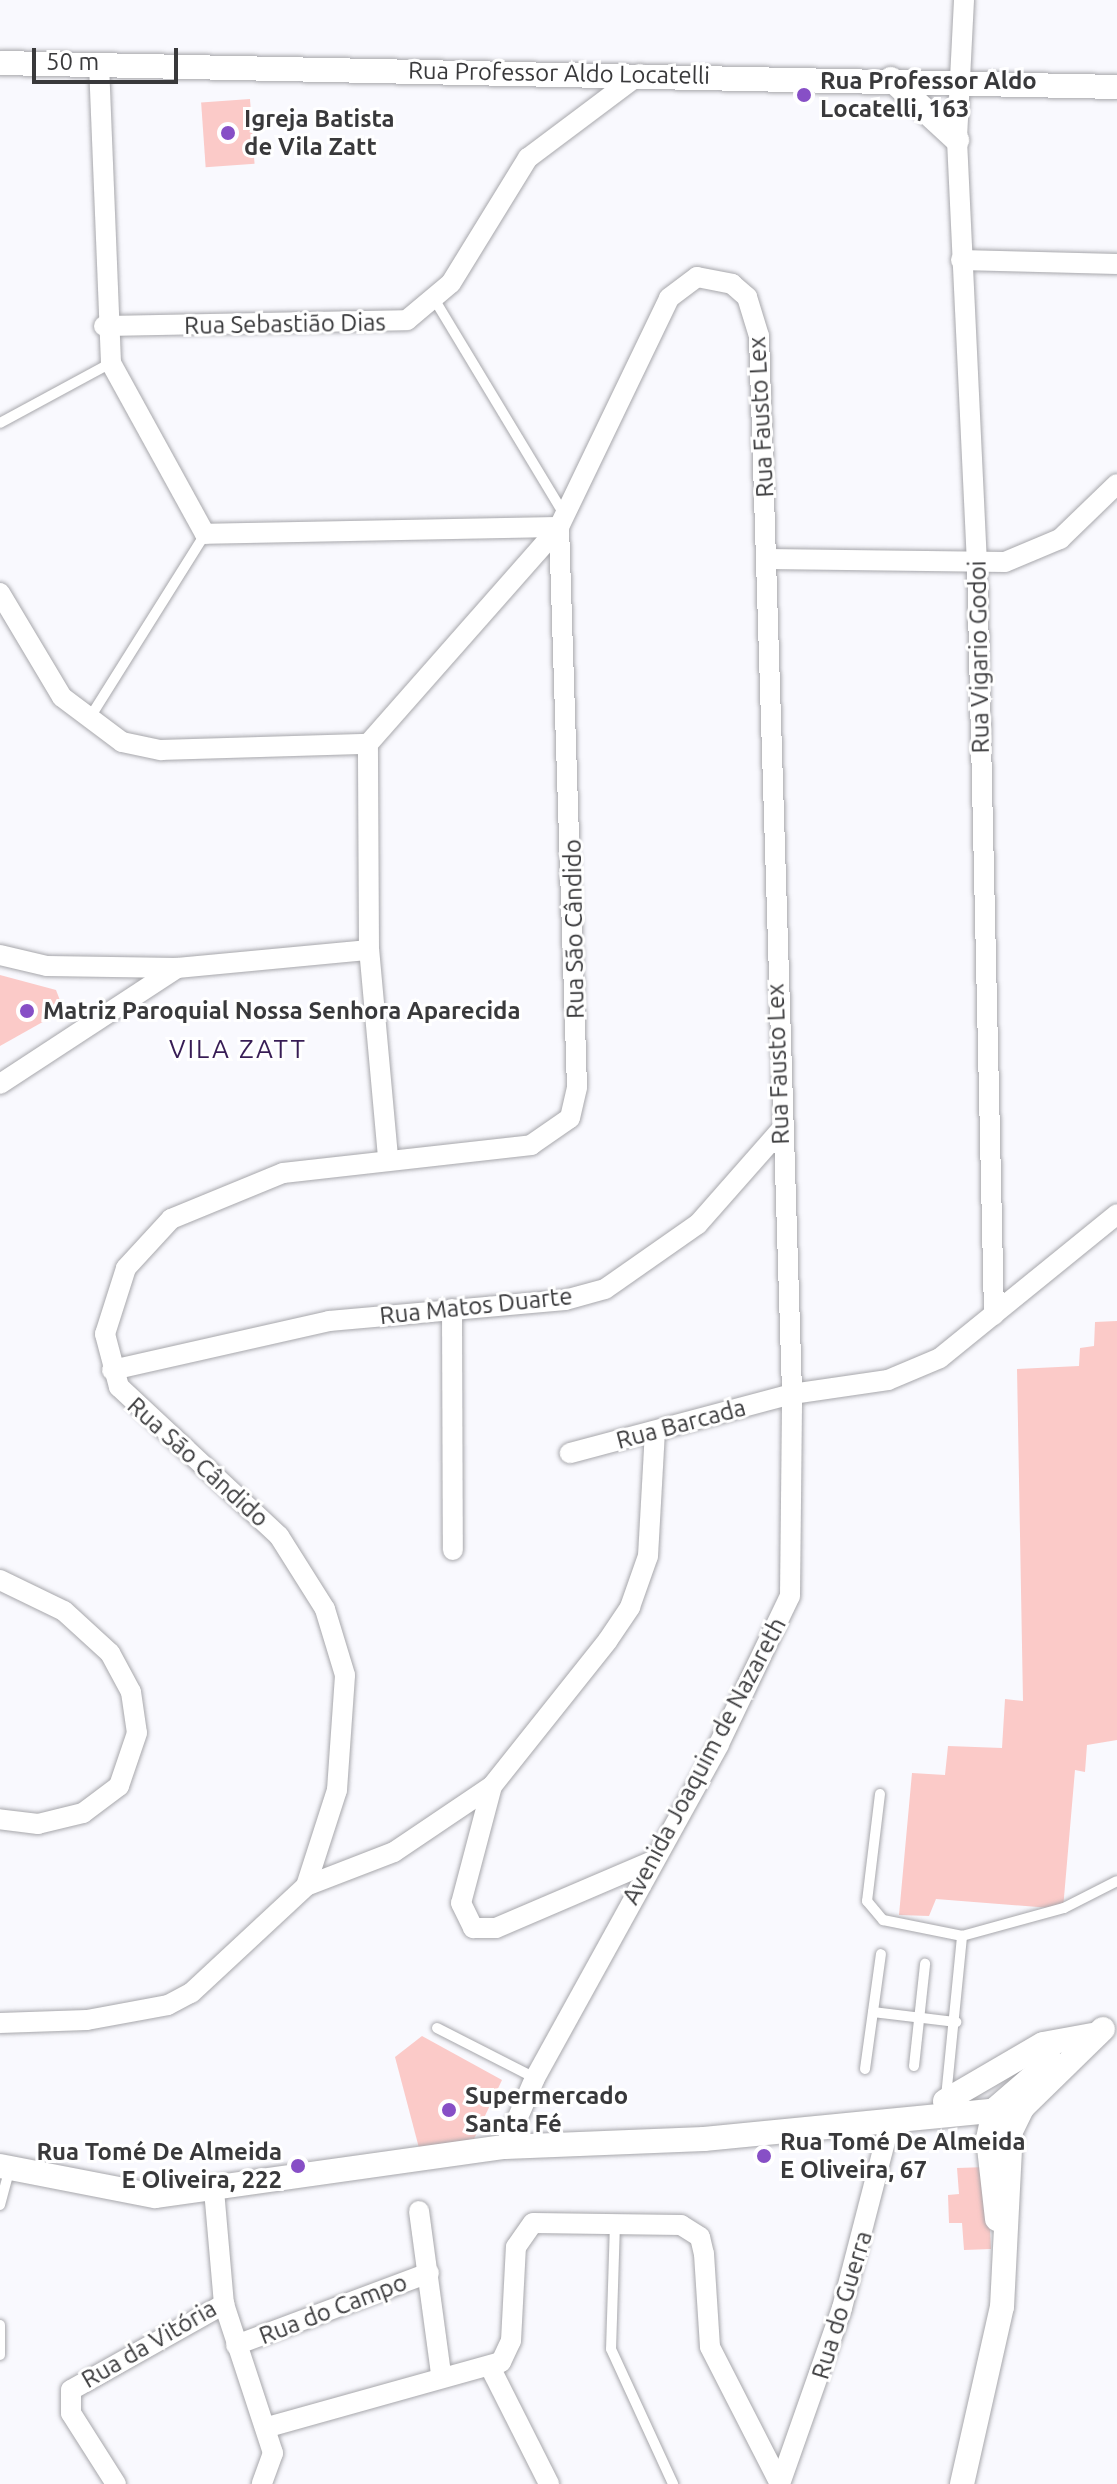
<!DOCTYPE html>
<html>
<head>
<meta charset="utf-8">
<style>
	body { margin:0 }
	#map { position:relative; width:1117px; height:2484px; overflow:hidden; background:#f9f9fe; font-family:Ubuntu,sans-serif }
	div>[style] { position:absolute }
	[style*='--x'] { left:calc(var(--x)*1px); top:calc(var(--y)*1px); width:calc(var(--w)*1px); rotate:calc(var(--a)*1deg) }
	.building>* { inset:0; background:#fbcac8; transform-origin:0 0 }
	.roads { filter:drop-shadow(0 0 2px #a7a7ab) drop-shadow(0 0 2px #a7a7ab) }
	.service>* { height:10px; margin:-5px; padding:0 5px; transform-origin:5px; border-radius:5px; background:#fff }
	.minor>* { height:20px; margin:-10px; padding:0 10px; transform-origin:10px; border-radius:10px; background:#fff }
	.tertiary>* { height:24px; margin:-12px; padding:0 12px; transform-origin:12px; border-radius:12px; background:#fff }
	.dots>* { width:22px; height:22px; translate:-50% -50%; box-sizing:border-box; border:4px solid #fff; border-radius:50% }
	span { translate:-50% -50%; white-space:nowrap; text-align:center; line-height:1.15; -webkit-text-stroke:6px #fff; paint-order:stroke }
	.street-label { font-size:24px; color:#39393b }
	.poi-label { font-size:24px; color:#39393b; font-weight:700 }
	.left { translate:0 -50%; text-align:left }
	.right { translate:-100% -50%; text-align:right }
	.neighbourhood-label { font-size:26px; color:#371c55; letter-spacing:2px }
	.scale { position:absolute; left:32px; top:48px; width:146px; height:36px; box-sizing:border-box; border:4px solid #39393b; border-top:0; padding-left:10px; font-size:24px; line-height:28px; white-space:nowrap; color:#39393b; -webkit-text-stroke:6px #fff; paint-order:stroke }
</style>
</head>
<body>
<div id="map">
	<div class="building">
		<div style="left:250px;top:99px;width:65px;height:49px;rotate:86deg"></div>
		<div style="clip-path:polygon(0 975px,56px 990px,61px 1003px,48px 1019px,0 1046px)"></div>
		<div style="clip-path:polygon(1117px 1321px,1117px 1740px,1087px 1745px,1085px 1772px,1075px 1770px,1063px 1909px,936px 1899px,929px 1916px,899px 1915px,912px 1773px,945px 1775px,948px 1746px,1002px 1748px,1005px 1699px,1023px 1701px,1017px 1369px,1079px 1366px,1080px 1348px,1094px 1346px,1095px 1322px)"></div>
		<div style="clip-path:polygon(422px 2036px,502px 2080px,474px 2139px,419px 2148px,395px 2057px)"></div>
		<div style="clip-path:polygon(987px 2167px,991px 2249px,964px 2250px,962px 2223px,949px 2223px,948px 2195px,959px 2194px,957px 2168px)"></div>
	</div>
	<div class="roads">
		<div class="service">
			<div style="--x:436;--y:302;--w:248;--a:58.9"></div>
			<div style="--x:0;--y:423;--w:126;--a:-28.4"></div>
			<div style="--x:89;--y:719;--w:218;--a:-57.9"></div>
			<div style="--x:880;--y:1794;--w:108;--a:96.9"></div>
			<div style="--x:867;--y:1901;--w:25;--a:50"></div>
			<div style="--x:883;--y:1920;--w:81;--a:11.4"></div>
			<div style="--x:962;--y:1936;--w:106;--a:-15.4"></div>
			<div style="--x:1064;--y:1908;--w:59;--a:-27"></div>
			<div style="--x:873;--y:2012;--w:84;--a:6.9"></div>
			<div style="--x:437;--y:2028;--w:110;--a:27"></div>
			<div style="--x:914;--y:2066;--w:103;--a:-83.8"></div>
			<div style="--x:865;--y:2069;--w:116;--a:-82.1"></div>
			<div style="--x:946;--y:2097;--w:162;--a:-84.3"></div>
			<div style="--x:0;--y:2205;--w:38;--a:-75"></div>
			<div style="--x:615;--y:2223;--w:126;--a:91.8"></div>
			<div style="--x:611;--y:2349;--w:149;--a:65.3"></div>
			<div style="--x:0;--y:2325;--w:30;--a:90"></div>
		</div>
		<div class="minor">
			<div style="--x:964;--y:0;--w:140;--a:92.9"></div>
			<div style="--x:957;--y:140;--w:424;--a:87.3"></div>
			<div style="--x:977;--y:564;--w:751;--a:88.7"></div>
			<div style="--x:961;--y:260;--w:156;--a:1.5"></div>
			<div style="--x:104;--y:326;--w:303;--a:-1.1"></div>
			<div style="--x:407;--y:320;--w:57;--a:-40.1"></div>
			<div style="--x:451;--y:283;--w:147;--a:-58.4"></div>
			<div style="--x:528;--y:158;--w:140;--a:-36.9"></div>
			<div style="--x:767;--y:559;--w:238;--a:0.7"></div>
			<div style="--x:1005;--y:562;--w:60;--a:-22.7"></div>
			<div style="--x:1060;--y:539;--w:79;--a:-44"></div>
			<div style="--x:0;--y:593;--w:121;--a:59.2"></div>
			<div style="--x:62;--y:697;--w:75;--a:36.9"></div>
			<div style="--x:122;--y:742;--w:40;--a:12"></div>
			<div style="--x:161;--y:750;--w:207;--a:-1.7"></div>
			<div style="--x:0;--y:955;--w:48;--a:13.2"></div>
			<div style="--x:47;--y:966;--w:130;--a:0.9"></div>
			<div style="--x:177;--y:968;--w:193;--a:-5.4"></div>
			<div style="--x:0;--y:1084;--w:212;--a:-33.2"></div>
			<div style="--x:388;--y:1157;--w:208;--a:-95.2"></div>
			<div style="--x:369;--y:950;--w:206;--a:-90.3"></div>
			<div style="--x:368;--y:744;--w:289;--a:-48.6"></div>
			<div style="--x:559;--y:527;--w:254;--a:-64.3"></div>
			<div style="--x:669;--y:298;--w:35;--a:-37"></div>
			<div style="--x:697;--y:277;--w:36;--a:11"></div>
			<div style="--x:732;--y:284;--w:20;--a:41"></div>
			<div style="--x:747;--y:297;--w:41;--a:72.9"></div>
			<div style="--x:759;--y:336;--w:1059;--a:88.21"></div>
			<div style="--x:792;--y:1394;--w:230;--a:165.1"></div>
			<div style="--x:452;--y:1309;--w:241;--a:89.8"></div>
			<div style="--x:112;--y:1370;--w:222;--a:-12.7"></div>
			<div style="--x:329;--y:1321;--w:237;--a:-5.1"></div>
			<div style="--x:565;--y:1300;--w:41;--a:-15.4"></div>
			<div style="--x:605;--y:1289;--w:113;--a:-35"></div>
			<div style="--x:698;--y:1224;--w:125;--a:-48.6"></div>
			<div style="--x:0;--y:1580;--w:71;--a:25.8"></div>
			<div style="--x:64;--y:1611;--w:62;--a:42.4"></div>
			<div style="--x:110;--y:1653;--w:44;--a:61.7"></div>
			<div style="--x:131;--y:1692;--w:41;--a:81.7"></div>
			<div style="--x:137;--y:1733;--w:56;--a:108.8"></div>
			<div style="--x:119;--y:1786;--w:45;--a:143.1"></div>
			<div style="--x:83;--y:1813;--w:46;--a:166.3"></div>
			<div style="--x:38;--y:1824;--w:38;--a:-173"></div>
			<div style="--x:492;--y:1786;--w:121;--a:104.8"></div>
			<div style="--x:461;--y:1903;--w:28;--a:64"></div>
			<div style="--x:473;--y:1928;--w:23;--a:0"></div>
			<div style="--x:496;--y:1928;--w:168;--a:-23.2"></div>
			<div style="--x:306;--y:1886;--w:94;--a:-21.1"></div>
			<div style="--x:394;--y:1852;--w:118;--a:-34"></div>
			<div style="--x:492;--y:1786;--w:186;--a:-51.5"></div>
			<div style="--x:608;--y:1640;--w:40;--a:-56"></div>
			<div style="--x:630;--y:1607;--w:54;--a:-70.6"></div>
			<div style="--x:648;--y:1556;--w:125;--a:-86.8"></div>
			<div style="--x:0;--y:2023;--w:87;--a:-2"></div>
			<div style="--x:87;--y:2020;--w:82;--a:-10.5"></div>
			<div style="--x:168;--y:2005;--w:26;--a:-28"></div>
			<div style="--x:191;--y:1993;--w:157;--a:-42.9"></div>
			<div style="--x:306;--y:1886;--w:101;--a:-72.1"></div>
			<div style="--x:337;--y:1790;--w:115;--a:-86"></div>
			<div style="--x:345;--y:1675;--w:69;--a:-106.9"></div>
			<div style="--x:325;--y:1609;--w:86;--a:-122.2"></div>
			<div style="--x:279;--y:1536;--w:219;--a:-137"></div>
			<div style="--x:119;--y:1387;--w:55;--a:-104.8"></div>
			<div style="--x:105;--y:1334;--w:69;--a:-72.3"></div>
			<div style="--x:126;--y:1268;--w:67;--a:-47.4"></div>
			<div style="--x:171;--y:1219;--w:121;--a:-22.3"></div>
			<div style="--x:283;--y:1173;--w:250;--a:-6.4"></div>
			<div style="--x:531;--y:1145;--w:47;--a:-34.7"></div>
			<div style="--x:570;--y:1118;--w:32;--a:-77"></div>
			<div style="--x:577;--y:1087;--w:560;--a:-91.84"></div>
			<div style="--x:559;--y:527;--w:354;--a:178.9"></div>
			<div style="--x:205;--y:534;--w:195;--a:-118.8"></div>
			<div style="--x:111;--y:363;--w:297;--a:-92.3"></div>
			<div style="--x:505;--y:2147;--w:75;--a:-66.5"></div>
			<div style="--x:535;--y:2078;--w:381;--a:-61.1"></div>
			<div style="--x:719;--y:1744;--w:164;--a:-64.4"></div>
			<div style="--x:790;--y:1596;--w:202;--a:-89.4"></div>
			<div style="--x:792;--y:1394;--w:97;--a:-8.3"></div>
			<div style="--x:888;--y:1380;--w:56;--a:-22.9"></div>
			<div style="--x:940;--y:1358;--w:228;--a:-39.1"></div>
			<div style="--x:214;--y:2190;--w:114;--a:85"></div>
			<div style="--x:224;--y:2304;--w:157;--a:71.8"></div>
			<div style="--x:273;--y:2453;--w:33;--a:110"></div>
			<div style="--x:419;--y:2211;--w:164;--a:82.3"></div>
			<div style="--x:236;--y:2345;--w:206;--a:-20.5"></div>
			<div style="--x:491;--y:2369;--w:129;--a:63.2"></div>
			<div style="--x:268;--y:2427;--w:242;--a:-15.6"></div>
			<div style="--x:501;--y:2362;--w:23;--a:-65"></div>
			<div style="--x:511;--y:2341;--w:94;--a:-87"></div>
			<div style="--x:516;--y:2247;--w:29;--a:-55"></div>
			<div style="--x:533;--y:2223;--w:148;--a:0.8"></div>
			<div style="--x:681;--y:2225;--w:22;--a:32"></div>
			<div style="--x:700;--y:2237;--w:17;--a:77"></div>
			<div style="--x:704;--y:2254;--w:93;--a:86.3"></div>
			<div style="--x:710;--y:2347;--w:154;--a:62.9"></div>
			<div style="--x:116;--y:2484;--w:84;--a:-122.4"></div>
			<div style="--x:71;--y:2413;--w:23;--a:-90"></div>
			<div style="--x:71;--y:2390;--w:176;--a:-29.3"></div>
			<div style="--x:780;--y:2484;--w:187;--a:-70.6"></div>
			<div style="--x:842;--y:2308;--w:191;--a:-75.5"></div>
		</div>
		<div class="tertiary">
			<div style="--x:0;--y:63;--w:1117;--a:1.23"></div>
			<div style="--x:891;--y:79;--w:90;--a:42.7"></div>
			<div style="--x:945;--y:2101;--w:113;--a:-30.2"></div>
			<div style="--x:1043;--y:2044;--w:50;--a:-10.4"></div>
			<div style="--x:0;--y:2166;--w:158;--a:11"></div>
			<div style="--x:155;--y:2196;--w:353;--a:-8"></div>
			<div style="--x:505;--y:2147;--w:199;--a:-2.3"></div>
			<div style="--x:704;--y:2139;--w:320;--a:-5.6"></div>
			<div style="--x:997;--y:2219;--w:81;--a:-96.4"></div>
			<div style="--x:988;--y:2139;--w:30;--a:-78"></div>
			<div style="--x:994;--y:2110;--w:75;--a:-40.7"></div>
			<div style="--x:962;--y:2484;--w:181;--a:-77.3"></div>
			<div style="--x:1002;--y:2307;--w:176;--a:-87.1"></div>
			<div style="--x:1011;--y:2131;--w:25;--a:-64"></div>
			<div style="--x:1022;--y:2108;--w:113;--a:-44.3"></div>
		</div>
	</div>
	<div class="dots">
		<div style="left:804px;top:95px;background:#874fc6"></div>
		<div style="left:228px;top:133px;background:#874fc6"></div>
		<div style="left:27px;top:1011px;background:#874fc6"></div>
		<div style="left:449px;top:2110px;background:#874fc6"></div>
		<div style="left:764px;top:2156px;background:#874fc6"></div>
		<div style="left:298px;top:2166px;background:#874fc6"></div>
	</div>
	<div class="street-label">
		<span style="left:559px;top:73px;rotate:1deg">Rua Professor Aldo Locatelli</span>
		<span style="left:285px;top:324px;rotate:-1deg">Rua Sebastião Dias</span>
		<span style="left:761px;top:417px;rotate:-93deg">Rua Fausto Lex</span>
		<span style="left:979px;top:657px;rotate:-91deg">Rua Vigario Godoi</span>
		<span style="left:574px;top:929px;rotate:-91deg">Rua São Cândido</span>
		<span style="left:778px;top:1064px;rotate:-92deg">Rua Fausto Lex</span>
		<span style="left:476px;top:1306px;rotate:-6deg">Rua Matos Duarte</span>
		<span style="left:681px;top:1424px;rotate:-15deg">Rua Barcada</span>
		<span style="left:198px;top:1462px;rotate:42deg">Rua São Cândido</span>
		<span style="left:704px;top:1761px;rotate:-62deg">Avenida Joaquim de Nazareth</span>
		<span style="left:842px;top:2305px;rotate:-73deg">Rua do Guerra</span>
		<span style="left:333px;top:2309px;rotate:-21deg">Rua do Campo</span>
		<span style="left:149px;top:2344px;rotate:-30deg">Rua da Vitória</span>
	</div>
	<div class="poi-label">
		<span class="left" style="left:820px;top:95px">Rua Professor Aldo<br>Locatelli, 163</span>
		<span class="left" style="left:244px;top:133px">Igreja Batista<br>de Vila Zatt</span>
		<span class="left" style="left:43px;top:1011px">Matriz Paroquial Nossa Senhora Aparecida</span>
		<span class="left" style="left:465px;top:2110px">Supermercado<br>Santa Fé</span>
		<span class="left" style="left:780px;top:2156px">Rua Tomé De Almeida<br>E Oliveira, 67</span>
		<span class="right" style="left:282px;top:2166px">Rua Tomé De Almeida<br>E Oliveira, 222</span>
	</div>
	<div class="neighbourhood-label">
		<span style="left:238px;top:1049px">VILA ZATT</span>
	</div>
	<div class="scale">50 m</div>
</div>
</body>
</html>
